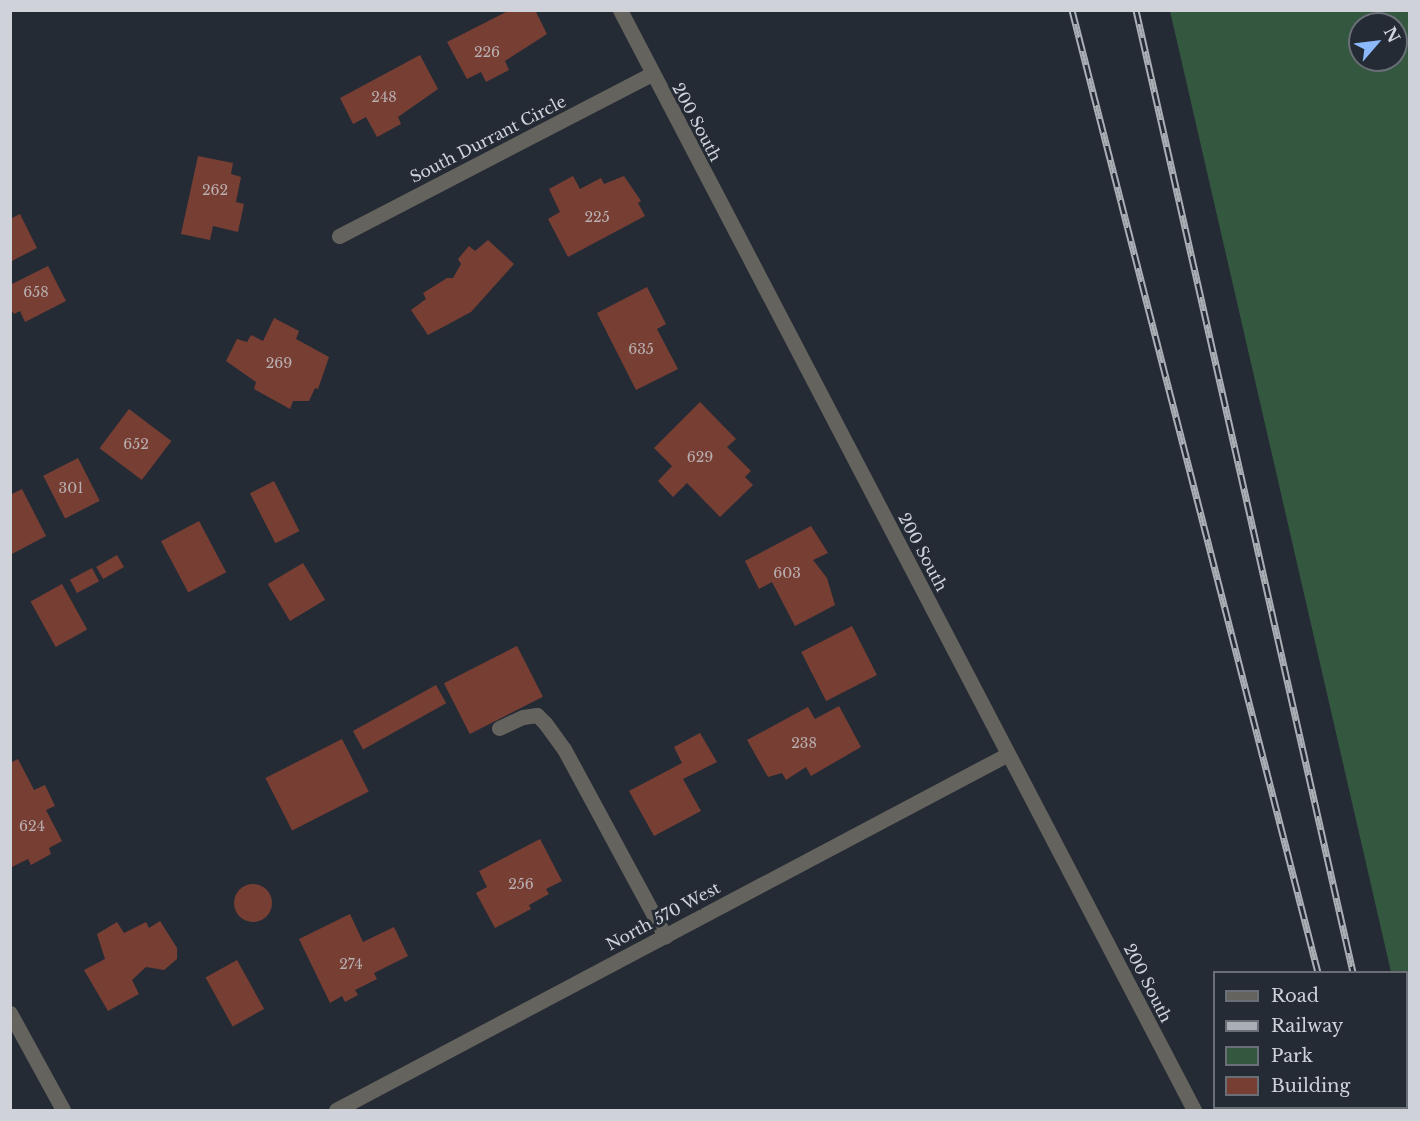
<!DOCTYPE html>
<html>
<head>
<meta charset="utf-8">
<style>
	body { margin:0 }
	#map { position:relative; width:1420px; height:1121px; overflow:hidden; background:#252b35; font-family:"Libre Baskerville",serif }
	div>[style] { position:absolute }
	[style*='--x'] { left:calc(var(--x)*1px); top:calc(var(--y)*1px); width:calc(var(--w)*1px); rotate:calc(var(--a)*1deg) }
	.green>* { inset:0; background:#34573f }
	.building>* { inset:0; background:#773e33; transform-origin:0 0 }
	.round { border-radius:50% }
	.minor>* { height:15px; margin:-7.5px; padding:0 7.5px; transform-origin:7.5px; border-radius:7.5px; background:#65635d }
	.rail>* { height:7px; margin-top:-3.5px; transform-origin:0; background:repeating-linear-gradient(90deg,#252b35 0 14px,#aaaeb5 0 28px); box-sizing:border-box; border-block:2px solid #aaaeb5 }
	span { translate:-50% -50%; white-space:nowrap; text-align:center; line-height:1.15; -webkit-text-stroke:6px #252b35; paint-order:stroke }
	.number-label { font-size:14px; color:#b9aeb0 }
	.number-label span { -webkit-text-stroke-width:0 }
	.street-label { font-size:16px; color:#cfd3d9 }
	.frame { position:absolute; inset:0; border:12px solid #cfd3d9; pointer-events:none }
	.legend { position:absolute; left:1213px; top:971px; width:195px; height:138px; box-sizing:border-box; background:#252b35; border:2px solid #696e77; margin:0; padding:8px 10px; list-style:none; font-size:18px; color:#cfd3d9 }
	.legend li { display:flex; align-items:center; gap:12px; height:30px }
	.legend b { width:30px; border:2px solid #696e77 }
	.north { position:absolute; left:1348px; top:12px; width:60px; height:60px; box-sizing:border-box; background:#252b35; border:2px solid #696e77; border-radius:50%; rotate:62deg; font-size:16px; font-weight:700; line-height:24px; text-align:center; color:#cfd3d9 }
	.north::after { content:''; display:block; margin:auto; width:21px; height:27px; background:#8cb9fc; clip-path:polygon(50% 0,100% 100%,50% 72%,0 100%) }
</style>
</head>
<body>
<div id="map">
	<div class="green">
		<div style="clip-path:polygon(evenodd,1170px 11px,1409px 11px,1409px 1055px,1406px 972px,1391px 972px,1170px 11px,1360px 24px,1396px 24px,1396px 60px,1360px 60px,1360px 24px)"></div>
	</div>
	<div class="building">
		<div style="clip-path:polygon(510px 10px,535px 10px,547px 34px,505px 61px,509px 70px,486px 82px,481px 72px,467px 79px,447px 42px)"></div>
		<div style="clip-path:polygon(420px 55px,438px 89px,398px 117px,401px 124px,377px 137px,366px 117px,353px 124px,340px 98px)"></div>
		<div style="clip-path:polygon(198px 156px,233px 163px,231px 174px,241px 177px,236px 202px,244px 204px,238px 232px,213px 226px,210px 240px,181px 234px)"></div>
		<div style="clip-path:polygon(573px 176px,580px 189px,601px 178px,604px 184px,624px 176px,641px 201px,638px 203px,645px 216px,568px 257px,548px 219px,560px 212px,549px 189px)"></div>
		<div style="clip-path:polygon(20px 214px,37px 248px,10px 262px,10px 219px)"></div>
		<div style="clip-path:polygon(488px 240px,514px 264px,471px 312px,428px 335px,411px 310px,426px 299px,423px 293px,447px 278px,453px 278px,461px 264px,458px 259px,469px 246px,475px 251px)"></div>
		<div style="clip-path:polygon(48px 266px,66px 301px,25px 322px,20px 311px,14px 314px,10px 308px,10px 285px)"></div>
		<div style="clip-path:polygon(647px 287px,666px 324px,657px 329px,678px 369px,636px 390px,597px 313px)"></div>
		<div style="clip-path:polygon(274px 318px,299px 331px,296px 339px,329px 357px,318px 389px,315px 388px,309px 401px,293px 401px,290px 409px,254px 389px,256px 382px,226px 361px,237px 339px,247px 342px,251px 335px,263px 341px)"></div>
		<div style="clip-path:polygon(700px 402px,736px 439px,727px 447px,751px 471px,745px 477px,753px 485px,720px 517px,687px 483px,673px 497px,658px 481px,672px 466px,654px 448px)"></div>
		<div style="left:129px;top:409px;width:53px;height:49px;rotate:37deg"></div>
		<div style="left:78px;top:458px;width:48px;height:39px;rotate:63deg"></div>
		<div style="left:274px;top:481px;width:56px;height:27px;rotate:63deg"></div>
		<div style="clip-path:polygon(22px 489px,46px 536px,10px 555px,10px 495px)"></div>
		<div style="left:199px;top:521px;width:58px;height:43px;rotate:62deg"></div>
		<div style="clip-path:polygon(811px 526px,828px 553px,813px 560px,827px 578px,835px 605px,795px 626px,772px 582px,759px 589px,745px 561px)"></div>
		<div style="left:117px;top:555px;width:14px;height:24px;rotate:60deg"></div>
		<div style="left:303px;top:563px;width:43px;height:41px;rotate:59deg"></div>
		<div style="left:92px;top:568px;width:15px;height:25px;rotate:62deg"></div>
		<div style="left:62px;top:584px;width:52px;height:36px;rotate:61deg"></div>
		<div style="left:852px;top:626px;width:55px;height:57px;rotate:63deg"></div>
		<div style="left:517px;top:646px;width:57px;height:82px;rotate:63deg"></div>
		<div style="left:436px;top:685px;width:21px;height:95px;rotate:61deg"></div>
		<div style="clip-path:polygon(839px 706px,861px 747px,811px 776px,806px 767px,786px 780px,782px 773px,768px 777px,747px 740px,808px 707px,815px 719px)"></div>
		<div style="clip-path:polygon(700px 733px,717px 762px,683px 779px,701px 811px,654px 836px,629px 791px,682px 763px,674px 747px)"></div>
		<div style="left:342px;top:739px;width:59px;height:86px;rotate:63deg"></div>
		<div style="clip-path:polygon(18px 759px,34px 790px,45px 785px,55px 806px,46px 810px,62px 841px,49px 848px,51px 854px,31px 865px,28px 859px,10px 868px,10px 763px)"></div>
		<div style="clip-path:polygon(540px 839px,562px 881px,546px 889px,549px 894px,529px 905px,531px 909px,495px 928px,476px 893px,487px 887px,479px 871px)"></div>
		<div class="round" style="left:234px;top:884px;width:38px;height:38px"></div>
		<div style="clip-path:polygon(350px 914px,363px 942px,394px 927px,408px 956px,374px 973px,377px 979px,355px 990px,358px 995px,345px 1002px,342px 996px,330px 1003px,299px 939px)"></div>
		<div style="clip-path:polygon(160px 921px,177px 948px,177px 959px,164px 970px,146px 967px,132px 980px,139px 994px,108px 1011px,84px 970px,105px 959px,97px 934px,117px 922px,124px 933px,146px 922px,149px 928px)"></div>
		<div style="left:237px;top:960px;width:56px;height:36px;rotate:61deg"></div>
	</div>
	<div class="minor">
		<div style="--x:620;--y:10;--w:1241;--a:62.44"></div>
		<div style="--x:339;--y:236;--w:352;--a:-27.4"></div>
		<div style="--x:499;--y:728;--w:26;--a:-25"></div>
		<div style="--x:523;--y:717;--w:14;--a:-8"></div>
		<div style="--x:537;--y:715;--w:11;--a:45"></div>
		<div style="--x:545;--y:723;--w:32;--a:54"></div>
		<div style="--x:564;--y:749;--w:213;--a:61.6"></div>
		<div style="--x:10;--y:1013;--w:111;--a:61.3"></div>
		<div style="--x:336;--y:1110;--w:760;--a:-27.91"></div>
	</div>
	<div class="rail">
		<div style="--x:1072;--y:10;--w:993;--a:75.66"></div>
		<div style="--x:1136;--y:10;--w:986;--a:77.29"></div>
		<div style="--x:1352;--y:1108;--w:2;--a:63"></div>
		<div style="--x:1384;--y:1108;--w:2;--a:90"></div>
	</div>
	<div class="number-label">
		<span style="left:487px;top:52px">226</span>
		<span style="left:384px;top:97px">248</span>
		<span style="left:215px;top:190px">262</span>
		<span style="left:597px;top:217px">225</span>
		<span style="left:36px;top:292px">658</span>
		<span style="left:641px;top:349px">635</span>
		<span style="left:279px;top:363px">269</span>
		<span style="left:136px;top:444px">652</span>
		<span style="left:700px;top:457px">629</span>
		<span style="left:71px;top:488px">301</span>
		<span style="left:787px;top:573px">603</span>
		<span style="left:804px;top:743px">238</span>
		<span style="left:32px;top:826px">624</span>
		<span style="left:521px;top:884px">256</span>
		<span style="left:351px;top:964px">274</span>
	</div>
	<div class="street-label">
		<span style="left:697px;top:122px;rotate:62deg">200 South</span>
		<span style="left:488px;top:139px;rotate:-27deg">South Durrant Circle</span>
		<span style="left:923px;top:552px;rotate:62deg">200 South</span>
		<span style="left:663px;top:916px;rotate:-28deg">North 570 West</span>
		<span style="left:1148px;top:983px;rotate:63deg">200 South</span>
	</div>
	<div class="frame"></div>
	<ul class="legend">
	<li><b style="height:8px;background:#65635d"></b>Road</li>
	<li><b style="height:8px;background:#aaaeb5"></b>Railway</li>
	<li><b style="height:16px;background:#34573f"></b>Park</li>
	<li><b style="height:16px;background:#773e33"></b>Building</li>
	</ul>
	<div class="north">N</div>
</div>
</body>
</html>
